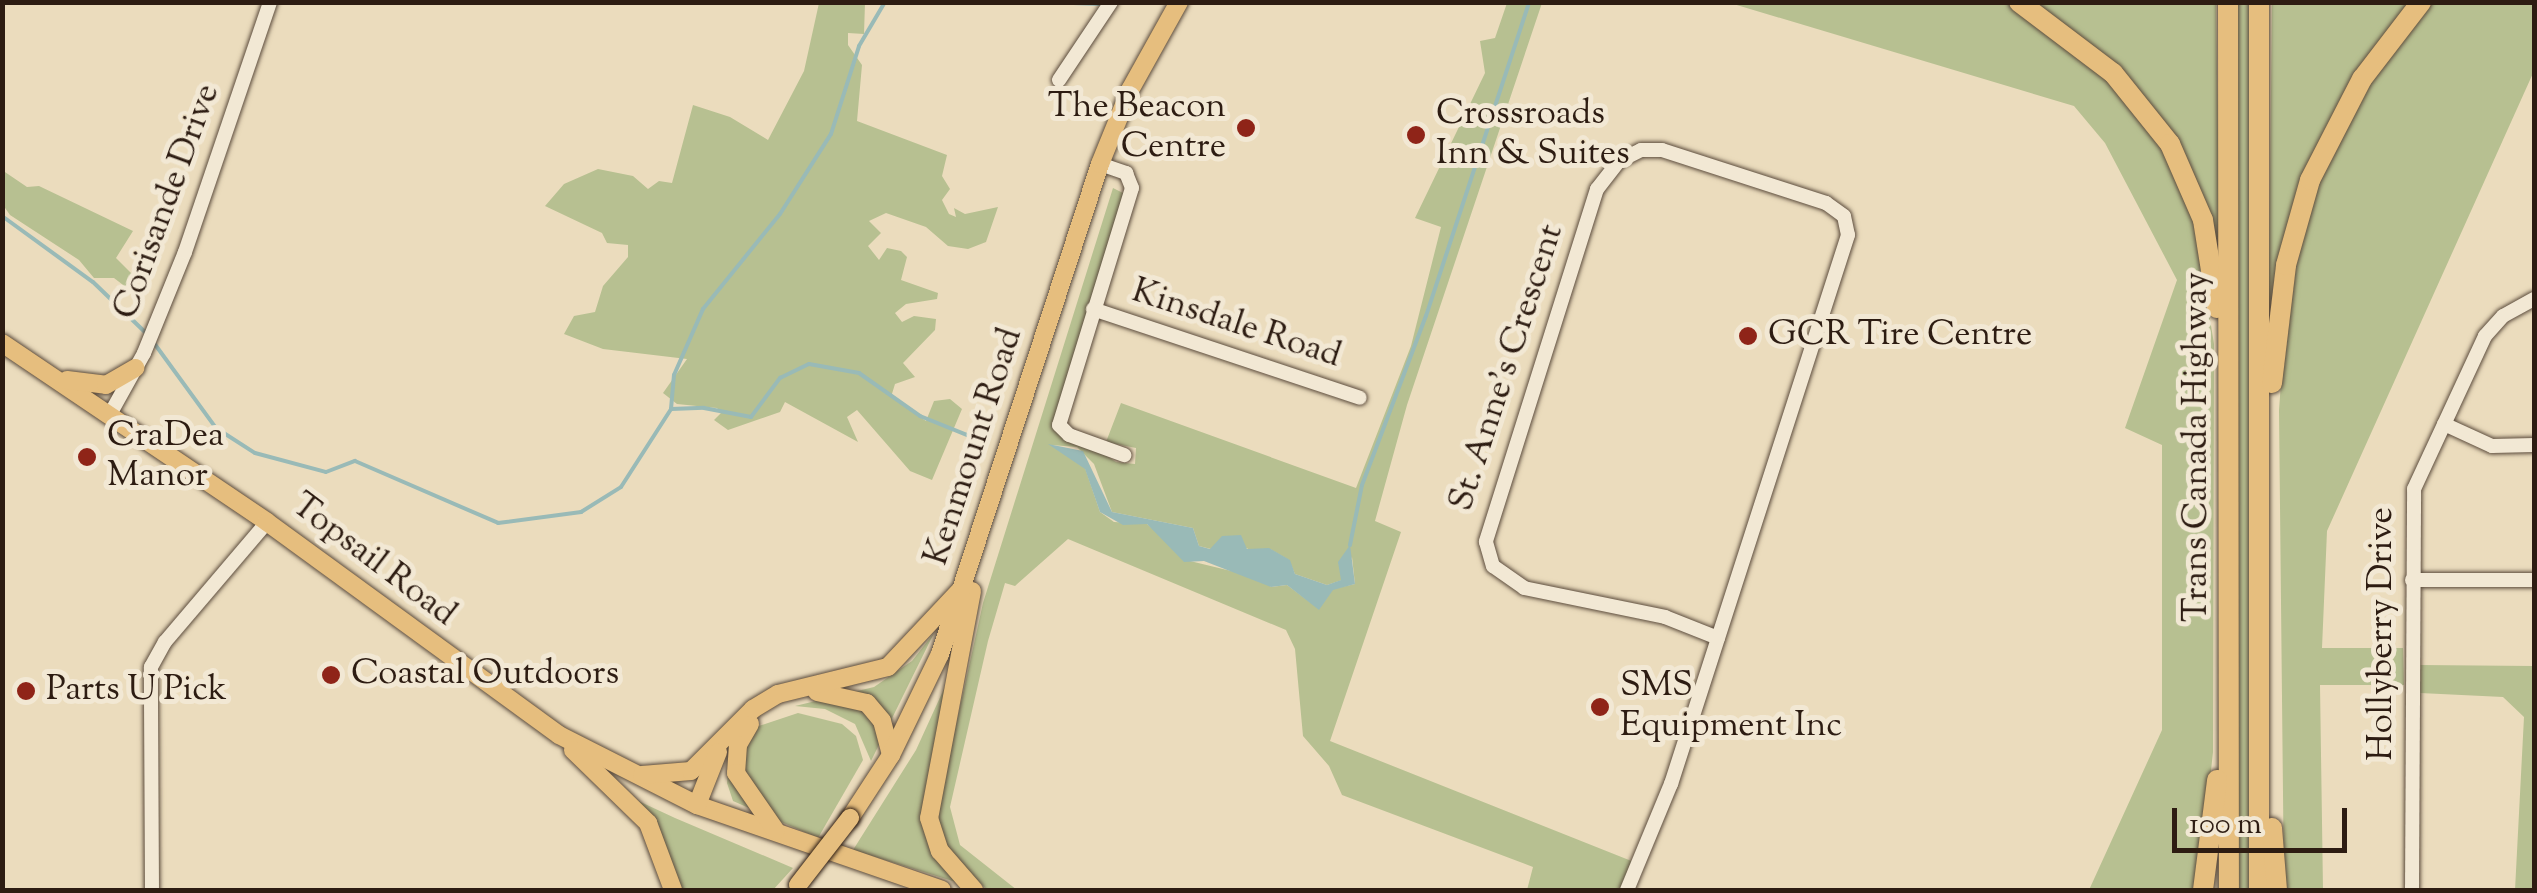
<!DOCTYPE html>
<html>
<head>
<meta charset="utf-8">
<style>
	body { margin:0 }
	#map { position:relative; width:2537px; height:893px; overflow:hidden; background:#ebdcbd; font-family:"Sorts Mill Goudy",serif }
	div>[style] { position:absolute }
	[style*='--x'] { left:calc(var(--x)*1px); top:calc(var(--y)*1px); width:calc(var(--w)*1px); rotate:calc(var(--a)*1deg) }
	.green>* { inset:0; background:#b7c091; transform-origin:0 0 }
	.water>* { inset:0; background:#99bab7 }
	.stream>* { height:4px; margin:-2px; padding:0 2px; transform-origin:2px; border-radius:2px; background:#99bab7 }
	.roads { filter:drop-shadow(0 0 2px #5c4c3d) drop-shadow(0 0 2px #5c4c3d) }
	.minor>* { height:14px; margin:-7px; padding:0 7px; transform-origin:7px; border-radius:7px; background:#f2e8d4 }
	.major>* { height:18px; margin:-9px; padding:0 9px; transform-origin:9px; border-radius:9px; background:#e6be7e }
	.highway>* { height:20px; margin:-10px; padding:0 10px; transform-origin:10px; border-radius:10px; background:#e6be7e }
	.bridges { filter:drop-shadow(0 0 2px #2d1c12) drop-shadow(0 0 2px #2d1c12) }
	.major-bridge>* { height:18px; margin:-9px; padding:0 9px; transform-origin:9px; border-radius:9px; background:#e6be7e }
	.dots>* { width:28px; height:28px; translate:-50% -50%; box-sizing:border-box; border:5px solid #f2e8d4; border-radius:50% }
	span { translate:-50% -50%; white-space:nowrap; text-align:center; line-height:1.15; -webkit-text-stroke:10px #f2e8d4; paint-order:stroke }
	.poi-label { font-size:35px; color:#2d1c12 }
	.right { translate:-100% -50%; text-align:right }
	.left { translate:0 -50%; text-align:left }
	.street-label { font-size:35px; color:#2d1c12 }
	.frame { position:absolute; inset:0; border:5px solid #2d1c12; pointer-events:none }
	.scale { position:absolute; left:2172px; top:808px; width:175px; height:45px; box-sizing:border-box; border:5px solid #2d1c12; border-top:0; padding-left:12px; font-size:30px; line-height:35px; white-space:nowrap; color:#2d1c12; -webkit-text-stroke:8px #f2e8d4; paint-order:stroke }
</style>
</head>
<body>
<div id="map">
	<div class="green">
		<div style="clip-path:polygon(819px 3px,865px 3px,864px 34px,848px 33px,848px 45px,862px 65px,857px 121px,947px 155px,942px 176px,950px 189px,942px 200px,949px 214px,956px 217px,954px 208px,965px 214px,998px 207px,986px 242px,968px 249px,948px 246px,926px 227px,886px 213px,869px 221px,881px 233px,868px 246px,879px 260px,887px 248px,901px 251px,907px 257px,901px 280px,938px 293px,937px 299px,906px 304px,895px 313px,902px 322px,914px 316px,936px 319px,935px 330px,903px 363px,915px 377px,895px 384px,891px 397px,926px 421px,934px 401px,950px 399px,962px 409px,932px 480px,910px 471px,857px 410px,847px 417px,858px 442px,785px 402px,780px 412px,728px 430px,714px 420px,721px 413px,717px 408px,677px 404px,663px 393px,687px 359px,603px 349px,564px 334px,574px 316px,595px 312px,603px 286px,628px 257px,628px 245px,607px 243px,602px 233px,545px 206px,564px 184px,598px 169px,633px 176px,648px 189px,659px 181px,672px 183px,693px 105px,730px 117px,768px 140px,804px 71px)"></div>
		<div style="clip-path:polygon(evenodd,1507px 3px,1542px 3px,1407px 405px,1375px 521px,1401px 532px,1330px 741px,1634px 862px,1621px 890px,1527px 890px,1533px 867px,1342px 795px,1329px 766px,1303px 736px,1295px 649px,1286px 630px,1068px 539px,1015px 586px,1005px 583px,988px 641px,950px 807px,960px 845px,1017px 890px,987px 890px,943px 845px,935px 820px,983px 603px,1113px 188px,1125px 194px,1055px 421px,1116px 462px,1135px 464px,1136px 448px,1106px 442px,1121px 403px,1356px 488px,1411px 346px,1441px 227px,1415px 218px,1485px 73px,1480px 41px,1495px 38px,1507px 3px,1051px 445px,1077px 447px,1094px 464px,1112px 512px,1193px 528px,1199px 546px,1211px 549px,1223px 536px,1256px 553px,1270px 549px,1289px 560px,1295px 574px,1327px 585px,1342px 580px,1352px 557px,1355px 584px,1333px 589px,1319px 609px,1287px 585px,1271px 587px,1260px 578px,1190px 561px,1147px 524px,1114px 522px,1100px 512px,1085px 468px,1051px 445px)"></div>
		<div style="clip-path:polygon(1730px 3px,2008px 3px,2072px 46px,2150px 124px,2190px 196px,2214px 344px,2213px 752px,2198px 890px,2089px 890px,2162px 730px,2162px 445px,2125px 428px,2177px 280px,2105px 143px,2074px 106px)"></div>
		<div style="clip-path:polygon(2030px 3px,2216px 3px,2220px 277px,2178px 147px)"></div>
		<div style="left:2238px;top:3px;width:11px;height:887px"></div>
		<div style="clip-path:polygon(2272px 3px,2413px 3px,2335px 114px,2268px 360px)"></div>
		<div style="clip-path:polygon(2430px 3px,2534px 3px,2534px 71px,2327px 531px,2322px 648px,2403px 648px,2404px 685px,2320px 685px,2323px 890px,2284px 890px,2279px 410px,2287px 301px,2311px 199px,2376px 71px)"></div>
		<div style="clip-path:polygon(2px 170px,27px 187px,39px 186px,133px 231px,116px 258px,132px 274px,127px 288px,114px 278px,94px 278px,79px 260px,10px 215px,3px 205px)"></div>
		<div style="clip-path:polygon(934px 633px,871px 761px,855px 724px,825px 709px,795px 706px,874px 687px,912px 661px)"></div>
		<div style="clip-path:polygon(958px 658px,923px 809px,959px 883px,853px 850px,916px 750px)"></div>
		<div style="clip-path:polygon(2420px 665px,2534px 666px,2534px 890px,2515px 890px,2524px 717px,2503px 697px,2420px 693px)"></div>
		<div style="clip-path:polygon(798px 713px,842px 724px,856px 736px,863px 760px,818px 838px,733px 801px,727px 783px,729px 763px,753px 728px)"></div>
		<div style="clip-path:polygon(604px 785px,675px 818px,793px 868px,773px 890px,670px 890px,652px 838px)"></div>
	</div>
	<div class="water">
		<div style="clip-path:polygon(1048px 444px,1083px 451px,1112px 512px,1193px 528px,1199px 546px,1210px 549px,1222px 536px,1241px 535px,1247px 549px,1269px 548px,1290px 560px,1295px 574px,1327px 585px,1341px 580px,1338px 562px,1350px 545px,1355px 584px,1333px 590px,1319px 610px,1287px 585px,1271px 587px,1204px 561px,1184px 562px,1147px 524px,1123px 525px,1100px 512px,1085px 469px)"></div>
	</div>
	<div class="stream">
		<div style="--x:1046;--y:2;--w:54;--a:2.1"></div>
		<div style="--x:2;--y:216;--w:112;--a:36"></div>
		<div style="--x:93;--y:282;--w:76;--a:43.9"></div>
		<div style="--x:154;--y:343;--w:105;--a:53.9"></div>
		<div style="--x:216;--y:428;--w:46;--a:32.7"></div>
		<div style="--x:255;--y:453;--w:73;--a:15"></div>
		<div style="--x:326;--y:472;--w:31;--a:-21"></div>
		<div style="--x:355;--y:461;--w:156;--a:23.4"></div>
		<div style="--x:498;--y:523;--w:84;--a:-7.5"></div>
		<div style="--x:581;--y:512;--w:47;--a:-32"></div>
		<div style="--x:621;--y:487;--w:93;--a:-57.3"></div>
		<div style="--x:671;--y:409;--w:33;--a:-2"></div>
		<div style="--x:704;--y:408;--w:48;--a:10.8"></div>
		<div style="--x:751;--y:417;--w:49;--a:-53.4"></div>
		<div style="--x:780;--y:378;--w:32;--a:-26"></div>
		<div style="--x:809;--y:364;--w:51;--a:10.2"></div>
		<div style="--x:859;--y:373;--w:75;--a:35.2"></div>
		<div style="--x:920;--y:416;--w:51;--a:22"></div>
		<div style="--x:671;--y:409;--w:34;--a:-85"></div>
		<div style="--x:674;--y:375;--w:72;--a:-66.3"></div>
		<div style="--x:703;--y:309;--w:122;--a:-51"></div>
		<div style="--x:780;--y:214;--w:95;--a:-57.5"></div>
		<div style="--x:831;--y:134;--w:92;--a:-72.3"></div>
		<div style="--x:859;--y:46;--w:51;--a:-59.4"></div>
		<div style="--x:1350;--y:545;--w:61;--a:-78.7"></div>
		<div style="--x:1362;--y:485;--w:181;--a:-69.3"></div>
		<div style="--x:1426;--y:316;--w:330;--a:-71.8"></div>
	</div>
	<div class="roads">
		<div class="minor">
			<div style="--x:1059;--y:80;--w:94;--a:-56.3"></div>
			<div style="--x:1100;--y:164;--w:28;--a:19"></div>
			<div style="--x:1126;--y:173;--w:16;--a:68"></div>
			<div style="--x:1132;--y:188;--w:248;--a:107.1"></div>
			<div style="--x:1059;--y:425;--w:14;--a:45"></div>
			<div style="--x:1069;--y:435;--w:59;--a:20"></div>
			<div style="--x:1093;--y:309;--w:281;--a:18.4"></div>
			<div style="--x:109;--y:416;--w:72;--a:-60.9"></div>
			<div style="--x:144;--y:353;--w:109;--a:-67.9"></div>
			<div style="--x:185;--y:252;--w:264;--a:-71.2"></div>
			<div style="--x:2444;--y:424;--w:53;--a:24.6"></div>
			<div style="--x:2492;--y:446;--w:42;--a:-1.4"></div>
			<div style="--x:2412;--y:580;--w:122;--a:0"></div>
			<div style="--x:152;--y:890;--w:223;--a:-90.3"></div>
			<div style="--x:151;--y:667;--w:29;--a:-61"></div>
			<div style="--x:165;--y:642;--w:157;--a:-49.6"></div>
			<div style="--x:1627;--y:890;--w:115;--a:-67.5"></div>
			<div style="--x:1671;--y:784;--w:577;--a:-72.13"></div>
			<div style="--x:1848;--y:235;--w:19;--a:-102"></div>
			<div style="--x:1844;--y:216;--w:22;--a:-144"></div>
			<div style="--x:1826;--y:203;--w:172;--a:-162.1"></div>
			<div style="--x:1662;--y:150;--w:21;--a:180"></div>
			<div style="--x:1641;--y:150;--w:25;--a:153"></div>
			<div style="--x:1619;--y:161;--w:36;--a:128"></div>
			<div style="--x:1597;--y:189;--w:370;--a:107.5"></div>
			<div style="--x:1486;--y:542;--w:25;--a:74"></div>
			<div style="--x:1493;--y:566;--w:38;--a:35"></div>
			<div style="--x:1524;--y:588;--w:144;--a:11.6"></div>
			<div style="--x:1665;--y:617;--w:57;--a:21.6"></div>
			<div style="--x:2412;--y:890;--w:401;--a:-89.7"></div>
			<div style="--x:2414;--y:489;--w:169;--a:-65.1"></div>
			<div style="--x:2485;--y:336;--w:27;--a:-48"></div>
			<div style="--x:2503;--y:316;--w:35;--a:-29"></div>
		</div>
		<div class="major">
			<div style="--x:2;--y:343;--w:320;--a:34"></div>
			<div style="--x:267;--y:522;--w:361;--a:36.1"></div>
			<div style="--x:559;--y:735;--w:155;--a:26.9"></div>
			<div style="--x:697;--y:805;--w:259;--a:19.1"></div>
			<div style="--x:67;--y:380;--w:39;--a:7"></div>
			<div style="--x:106;--y:385;--w:34;--a:-30"></div>
			<div style="--x:972;--y:591;--w:231;--a:100.7"></div>
			<div style="--x:929;--y:818;--w:35;--a:72"></div>
			<div style="--x:940;--y:851;--w:52;--a:48.9"></div>
			<div style="--x:817;--y:692;--w:51;--a:12.4"></div>
			<div style="--x:867;--y:703;--w:23;--a:50"></div>
			<div style="--x:882;--y:721;--w:35;--a:75"></div>
			<div style="--x:750;--y:724;--w:24;--a:120"></div>
			<div style="--x:738;--y:745;--w:28;--a:94"></div>
			<div style="--x:736;--y:773;--w:70;--a:55.4"></div>
			<div style="--x:573;--y:750;--w:105;--a:44.2"></div>
			<div style="--x:648;--y:823;--w:72;--a:69.5"></div>
			<div style="--x:642;--y:775;--w:49;--a:-4.7"></div>
			<div style="--x:691;--y:771;--w:88;--a:-45"></div>
			<div style="--x:753;--y:709;--w:29;--a:-31"></div>
			<div style="--x:778;--y:694;--w:113;--a:-13.8"></div>
			<div style="--x:888;--y:667;--w:111;--a:-46.8"></div>
			<div style="--x:697;--y:805;--w:57;--a:-68.4"></div>
			<div style="--x:850;--y:818;--w:75;--a:-56.9"></div>
			<div style="--x:891;--y:755;--w:112;--a:-64.1"></div>
			<div style="--x:940;--y:654;--w:515;--a:-71.92"></div>
			<div style="--x:1100;--y:164;--w:80;--a:-67.9"></div>
			<div style="--x:1130;--y:90;--w:101;--a:-60.9"></div>
		</div>
		<div class="highway">
			<div style="--x:2019;--y:2;--w:118;--a:37.1"></div>
			<div style="--x:2113;--y:73;--w:91;--a:51.2"></div>
			<div style="--x:2170;--y:144;--w:83;--a:66.5"></div>
			<div style="--x:2203;--y:220;--w:89;--a:81"></div>
			<div style="--x:2228;--y:2;--w:888;--a:89.94"></div>
			<div style="--x:2259;--y:2;--w:888;--a:90"></div>
			<div style="--x:2272;--y:383;--w:119;--a:-83.2"></div>
			<div style="--x:2286;--y:265;--w:88;--a:-74.2"></div>
			<div style="--x:2310;--y:180;--w:114;--a:-62.8"></div>
			<div style="--x:2362;--y:79;--w:97;--a:-52.5"></div>
			<div style="--x:2272;--y:828;--w:62;--a:85.4"></div>
			<div style="--x:2203;--y:890;--w:111;--a:-82.7"></div>
		</div>
	</div>
	<div class="bridges">
		<div class="major-bridge">
			<div style="--x:798;--y:885;--w:85;--a:-52.2"></div>
		</div>
	</div>
	<div class="dots">
		<div style="left:1246px;top:128px;background:#8f2418"></div>
		<div style="left:1416px;top:135px;background:#8f2418"></div>
		<div style="left:1748px;top:336px;background:#8f2418"></div>
		<div style="left:87px;top:457px;background:#8f2418"></div>
		<div style="left:331px;top:675px;background:#8f2418"></div>
		<div style="left:26px;top:691px;background:#8f2418"></div>
		<div style="left:1600px;top:707px;background:#8f2418"></div>
	</div>
	<div class="poi-label">
		<span class="right" style="left:1226px;top:128px">The Beacon<br>Centre</span>
		<span class="left" style="left:1436px;top:135px">Crossroads<br>Inn &amp; Suites</span>
		<span class="left" style="left:1768px;top:336px">GCR Tire Centre</span>
		<span class="left" style="left:107px;top:457px">CraDea<br>Manor</span>
		<span class="left" style="left:351px;top:675px">Coastal Outdoors</span>
		<span class="left" style="left:1620px;top:707px">SMS<br>Equipment Inc</span>
		<span class="left" style="left:46px;top:691px">Parts U Pick</span>
	</div>
	<div class="street-label">
		<span style="left:168px;top:202px;rotate:-70deg">Corisande Drive</span>
		<span style="left:1236px;top:325px;rotate:18deg">Kinsdale Road</span>
		<span style="left:1508px;top:368px;rotate:-72deg">St. Anne's Crescent</span>
		<span style="left:975px;top:447px;rotate:-72deg">Kenmount Road</span>
		<span style="left:2198px;top:447px;rotate:-90deg">Trans Canada Highway</span>
		<span style="left:373px;top:561px;rotate:37deg">Topsail Road</span>
		<span style="left:2383px;top:634px;rotate:-90deg">Hollyberry Drive</span>
	</div>
	<div class="frame"></div>
	<div class="scale">100 m</div>
</div>
</body>
</html>
